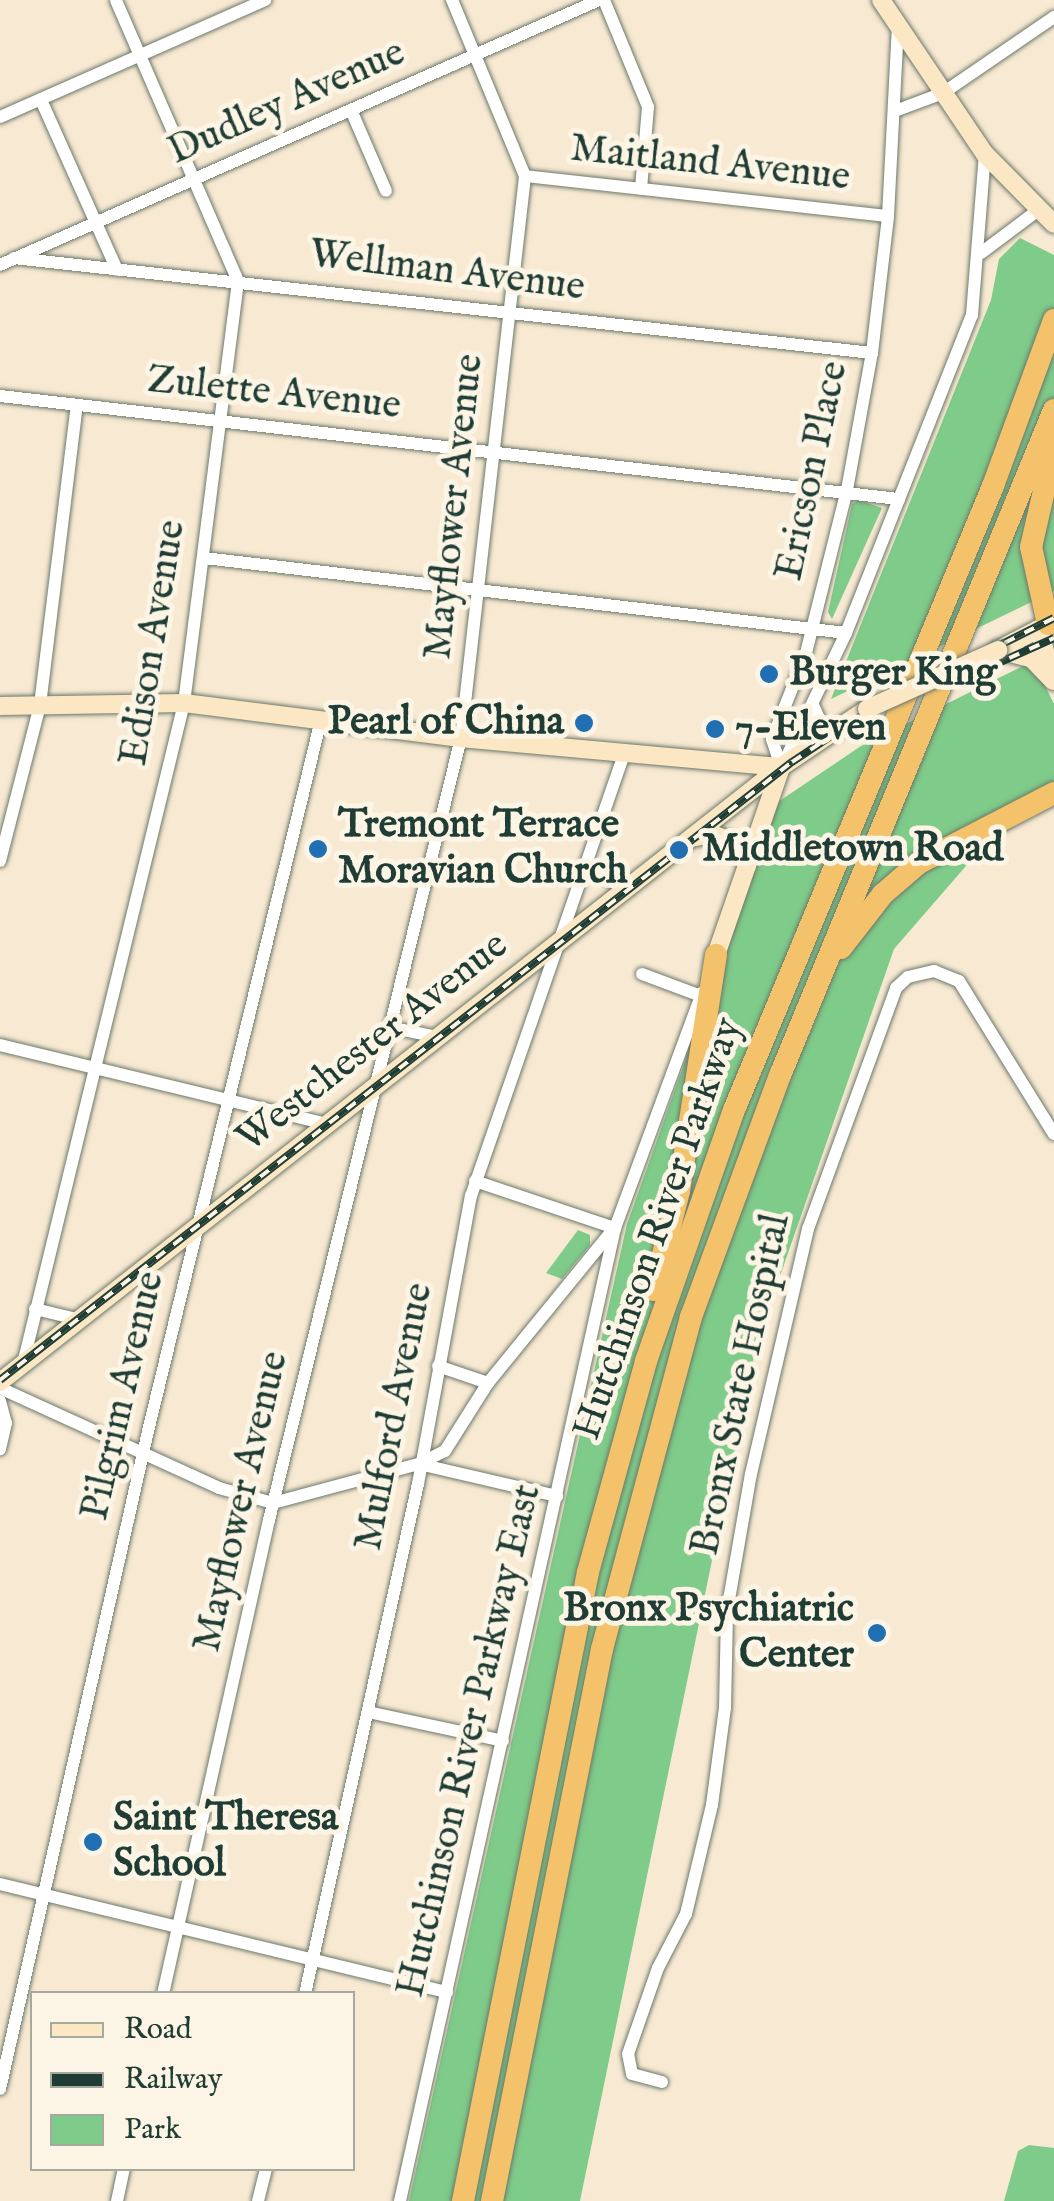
<!DOCTYPE html>
<html>
<head>
<meta charset="utf-8">
<style>
	body { margin:0 }
	#map { position:relative; width:1054px; height:2201px; overflow:hidden; background:#f8e9d2; font-family:"IM FELL English",serif }
	div>[style] { position:absolute }
	[style*='--x'] { left:calc(var(--x)*1px); top:calc(var(--y)*1px); width:calc(var(--w)*1px); rotate:calc(var(--a)*1deg) }
	.green>* { inset:0; background:#7fcb89 }
	.roads { filter:drop-shadow(0 0 2px #6b796b) drop-shadow(0 0 2px #6b796b) }
	.street>* { height:12px; margin:-6px; padding:0 6px; transform-origin:6px; border-radius:6px; background:#fff }
	.secondary>* { height:18px; margin:-9px; padding:0 9px; transform-origin:9px; border-radius:9px; background:#fbe7c3 }
	.highway>* { height:22px; margin:-11px; padding:0 11px; transform-origin:11px; border-radius:11px; background:#f4c26a }
	.rail>* { height:8px; margin-top:-4px; transform-origin:0; background:repeating-linear-gradient(90deg,#fcf5e5 0 11px,#1f3d34 0 22px); box-sizing:border-box; border-block:2px solid #1f3d34 }
	.bridges { filter:drop-shadow(0 0 2px #6b796b) drop-shadow(0 0 2px #6b796b) }
	.secondary-bridge>* { height:18px; margin:-9px; padding:0 9px; transform-origin:9px; border-radius:9px; background:#fbe7c3 }
	.dots>* { width:28px; height:28px; translate:-50% -50%; box-sizing:border-box; border:5px solid #fcf5e5; border-radius:50% }
	span { translate:-50% -50%; white-space:nowrap; text-align:center; line-height:1.15; -webkit-text-stroke:10px #fcf5e5; paint-order:stroke }
	.street-label { font-size:40px; color:#1f3d34 }
	.poi-label { font-size:40px; color:#1f3d34; font-weight:700 }
	.left { translate:0 -50%; text-align:left }
	.right { translate:-100% -50%; text-align:right }
	.legend { position:absolute; left:30px; top:1991px; width:325px; height:180px; box-sizing:border-box; background:#fcf5e5; border:2px solid #a4ab9e; margin:0; padding:12px 18px; list-style:none; font-size:30px; color:#1f3d34 }
	.legend li { display:flex; align-items:center; gap:20px; height:50px }
	.legend b { width:50px; border:2px solid #a4ab9e }
</style>
</head>
<body>
<div id="map">
	<div class="green">
		<div style="clip-path:polygon(1020px 238px,1054px 255px,1054px 591px,831px 699px,991px 300px,999px 259px)"></div>
		<div style="clip-path:polygon(859px 500px,882px 508px,832px 619px,828px 612px,852px 504px)"></div>
		<div style="clip-path:polygon(1033px 661px,1054px 704px,1054px 794px,972px 859px,894px 949px,757px 1342px,580px 2201px,409px 2201px,627px 1224px,778px 802px,861px 746px)"></div>
		<div style="clip-path:polygon(578px 1230px,590px 1235px,590px 1245px,562px 1279px,546px 1273px)"></div>
		<div style="clip-path:polygon(1029px 2145px,1054px 2148px,1054px 2201px,1004px 2201px,1018px 2151px)"></div>
	</div>
	<div class="roads">
		<div class="street">
			<div style="--x:604;--y:0;--w:116;--a:67.6"></div>
			<div style="--x:648;--y:107;--w:82;--a:94.9"></div>
			<div style="--x:41;--y:100;--w:186;--a:65.9"></div>
			<div style="--x:351;--y:110;--w:88;--a:66.6"></div>
			<div style="--x:895;--y:111;--w:51;--a:-20.6"></div>
			<div style="--x:943;--y:93;--w:135;--a:-34.4"></div>
			<div style="--x:0;--y:117;--w:290;--a:-23.8"></div>
			<div style="--x:525;--y:176;--w:365;--a:6.3"></div>
			<div style="--x:981;--y:253;--w:70;--a:-36.9"></div>
			<div style="--x:14;--y:258;--w:863;--a:6.32"></div>
			<div style="--x:0;--y:265;--w:655;--a:-23.86"></div>
			<div style="--x:0;--y:396;--w:905;--a:6.54"></div>
			<div style="--x:204;--y:558;--w:646;--a:6.66"></div>
			<div style="--x:813;--y:705;--w:32;--a:66"></div>
			<div style="--x:784;--y:762;--w:143;--a:-64.3"></div>
			<div style="--x:846;--y:633;--w:342;--a:-68.4"></div>
			<div style="--x:972;--y:315;--w:162;--a:-85.4"></div>
			<div style="--x:781;--y:767;--w:29;--a:-108"></div>
			<div style="--x:772;--y:739;--w:92;--a:-68.4"></div>
			<div style="--x:806;--y:653;--w:168;--a:-75.9"></div>
			<div style="--x:847;--y:490;--w:139;--a:-79.7"></div>
			<div style="--x:872;--y:353;--w:138;--a:-83.3"></div>
			<div style="--x:888;--y:216;--w:190;--a:-87"></div>
			<div style="--x:0;--y:861;--w:161;--a:-75.6"></div>
			<div style="--x:40;--y:705;--w:302;--a:-83"></div>
			<div style="--x:586;--y:863;--w:49;--a:35"></div>
			<div style="--x:642;--y:974;--w:63;--a:20.4"></div>
			<div style="--x:389;--y:1027;--w:49;--a:11.8"></div>
			<div style="--x:0;--y:1045;--w:336;--a:13.6"></div>
			<div style="--x:475;--y:1181;--w:148;--a:18.6"></div>
			<div style="--x:35;--y:1309;--w:43;--a:13.4"></div>
			<div style="--x:23;--y:1364;--w:680;--a:-76.31"></div>
			<div style="--x:184;--y:703;--w:425;--a:-82.7"></div>
			<div style="--x:238;--y:281;--w:306;--a:-113.5"></div>
			<div style="--x:438;--y:1366;--w:53;--a:18.8"></div>
			<div style="--x:0;--y:1388;--w:241;--a:24.5"></div>
			<div style="--x:219;--y:1488;--w:56;--a:15.5"></div>
			<div style="--x:273;--y:1503;--w:151;--a:-15"></div>
			<div style="--x:419;--y:1464;--w:142;--a:13.1"></div>
			<div style="--x:0;--y:1401;--w:23;--a:75"></div>
			<div style="--x:6;--y:1423;--w:27;--a:103"></div>
			<div style="--x:419;--y:1464;--w:29;--a:-27"></div>
			<div style="--x:445;--y:1451;--w:80;--a:-57.7"></div>
			<div style="--x:488;--y:1383;--w:198;--a:-50.8"></div>
			<div style="--x:368;--y:1712;--w:138;--a:12.1"></div>
			<div style="--x:0;--y:1884;--w:460;--a:13.6"></div>
			<div style="--x:163;--y:1994;--w:486;--a:-77.4"></div>
			<div style="--x:269;--y:1520;--w:805;--a:-76.21"></div>
			<div style="--x:461;--y:738;--w:566;--a:-83.5"></div>
			<div style="--x:525;--y:176;--w:191;--a:-112.5"></div>
			<div style="--x:305;--y:1994;--w:522;--a:-77.51"></div>
			<div style="--x:418;--y:1484;--w:293;--a:-79.6"></div>
			<div style="--x:471;--y:1196;--w:468;--a:-70.9"></div>
			<div style="--x:662;--y:2082;--w:31;--a:-165"></div>
			<div style="--x:632;--y:2074;--w:20;--a:-101"></div>
			<div style="--x:628;--y:2054;--w:91;--a:-70.8"></div>
			<div style="--x:658;--y:1968;--w:61;--a:-62.6"></div>
			<div style="--x:686;--y:1914;--w:112;--a:-76.6"></div>
			<div style="--x:712;--y:1805;--w:98;--a:-82.4"></div>
			<div style="--x:725;--y:1708;--w:97;--a:-88.8"></div>
			<div style="--x:727;--y:1611;--w:139;--a:-80.1"></div>
			<div style="--x:751;--y:1474;--w:252;--a:-76.9"></div>
			<div style="--x:808;--y:1229;--w:257;--a:-69.9"></div>
			<div style="--x:896;--y:988;--w:16;--a:-43"></div>
			<div style="--x:908;--y:977;--w:27;--a:-13"></div>
			<div style="--x:934;--y:971;--w:27;--a:22"></div>
			<div style="--x:959;--y:981;--w:180;--a:58.2"></div>
			<div style="--x:0;--y:2089;--w:679;--a:-77.32"></div>
			<div style="--x:149;--y:1427;--w:728;--a:-76.33"></div>
			<div style="--x:117;--y:2201;--w:34;--a:-78"></div>
			<div style="--x:258;--y:2201;--w:34;--a:-76"></div>
			<div style="--x:400;--y:2201;--w:996;--a:-77.54"></div>
			<div style="--x:615;--y:1228;--w:251;--a:-69.7"></div>
		</div>
		<div class="secondary">
			<div style="--x:881;--y:0;--w:186;--a:56"></div>
			<div style="--x:985;--y:154;--w:98;--a:45.4"></div>
			<div style="--x:1039;--y:629;--w:50;--a:74.8"></div>
			<div style="--x:998;--y:650;--w:34;--a:14"></div>
			<div style="--x:1031;--y:658;--w:32;--a:46"></div>
			<div style="--x:998;--y:650;--w:63;--a:-27.4"></div>
			<div style="--x:0;--y:706;--w:184;--a:-0.9"></div>
			<div style="--x:184;--y:703;--w:279;--a:7.2"></div>
			<div style="--x:461;--y:738;--w:321;--a:5.2"></div>
			<div style="--x:696;--y:837;--w:16;--a:-11"></div>
			<div style="--x:712;--y:834;--w:28;--a:21"></div>
			<div style="--x:738;--y:844;--w:24;--a:68"></div>
			<div style="--x:716;--y:955;--w:199;--a:-70.9"></div>
			<div style="--x:0;--y:1382;--w:994;--a:-38.22"></div>
			<div style="--x:781;--y:767;--w:104;--a:-34"></div>
		</div>
		<div class="highway">
			<div style="--x:1048;--y:624;--w:79;--a:-102.4"></div>
			<div style="--x:1031;--y:547;--w:103;--a:-77"></div>
			<div style="--x:841;--y:948;--w:68;--a:-52.1"></div>
			<div style="--x:883;--y:894;--w:48;--a:-40.7"></div>
			<div style="--x:919;--y:863;--w:152;--a:-27.4"></div>
			<div style="--x:654;--y:1290;--w:102;--a:-75.8"></div>
			<div style="--x:679;--y:1191;--w:239;--a:-81.1"></div>
			<div style="--x:463;--y:2201;--w:641;--a:-78.76"></div>
			<div style="--x:588;--y:1572;--w:219;--a:-74.6"></div>
			<div style="--x:646;--y:1361;--w:266;--a:-70.7"></div>
			<div style="--x:734;--y:1110;--w:676;--a:-67.46"></div>
			<div style="--x:993;--y:486;--w:177;--a:-69.8"></div>
			<div style="--x:492;--y:2201;--w:563;--a:-78.73"></div>
			<div style="--x:602;--y:1649;--w:344;--a:-75"></div>
			<div style="--x:691;--y:1317;--w:260;--a:-69.8"></div>
			<div style="--x:781;--y:1073;--w:717;--a:-67.62"></div>
		</div>
	</div>
	<div class="rail">
		<div style="--x:949;--y:685;--w:115;--a:-24.1"></div>
		<div style="--x:0;--y:1380;--w:1005;--a:-37.97"></div>
		<div style="--x:792;--y:762;--w:90;--a:-33.7"></div>
		<div style="--x:867;--y:712;--w:209;--a:-26.7"></div>
	</div>
	<div class="bridges">
		<div class="secondary-bridge">
			<div style="--x:867;--y:709;--w:144;--a:-24.2"></div>
		</div>
	</div>
	<div class="dots">
		<div style="left:769px;top:674px;background:#1f6fb2"></div>
		<div style="left:584px;top:723px;background:#1f6fb2"></div>
		<div style="left:715px;top:729px;background:#1f6fb2"></div>
		<div style="left:318px;top:849px;background:#1f6fb2"></div>
		<div style="left:679px;top:850px;background:#1f6fb2"></div>
		<div style="left:877px;top:1633px;background:#1f6fb2"></div>
		<div style="left:93px;top:1842px;background:#1f6fb2"></div>
	</div>
	<div class="street-label">
		<span style="left:287px;top:103px;rotate:-24deg">Dudley Avenue</span>
		<span style="left:710px;top:164px;rotate:6deg">Maitland Avenue</span>
		<span style="left:447px;top:272px;rotate:7deg">Wellman Avenue</span>
		<span style="left:274px;top:394px;rotate:6deg">Zulette Avenue</span>
		<span style="left:813px;top:471px;rotate:-78deg">Ericson Place</span>
		<span style="left:455px;top:507px;rotate:-84deg">Mayflower Avenue</span>
		<span style="left:154px;top:643px;rotate:-81deg">Edison Avenue</span>
		<span style="left:373px;top:1043px;rotate:-38deg">Westchester Avenue</span>
		<span style="left:659px;top:1229px;rotate:-71deg">Hutchinson River Parkway</span>
		<span style="left:742px;top:1385px;rotate:-78deg">Bronx State Hospital</span>
		<span style="left:124px;top:1396px;rotate:-77deg">Pilgrim Avenue</span>
		<span style="left:395px;top:1417px;rotate:-79deg">Mulford Avenue</span>
		<span style="left:242px;top:1502px;rotate:-77deg">Mayflower Avenue</span>
		<span style="left:470px;top:1741px;rotate:-77deg">Hutchinson River Parkway East</span>
	</div>
	<div class="poi-label">
		<span class="left" style="left:789px;top:674px">Burger King</span>
		<span class="right" style="left:564px;top:723px">Pearl of China</span>
		<span class="left" style="left:735px;top:729px">7-Eleven</span>
		<span class="left" style="left:338px;top:849px">Tremont Terrace<br>Moravian Church</span>
		<span class="left" style="left:702px;top:850px">Middletown Road</span>
		<span class="right" style="left:854px;top:1633px">Bronx Psychiatric<br>Center</span>
		<span class="left" style="left:113px;top:1842px">Saint Theresa<br>School</span>
	</div>
	<ul class="legend">
	<li><b style="height:12px;background:#fbe7c3"></b>Road</li>
	<li><b style="height:12px;background:#1f3d34"></b>Railway</li>
	<li><b style="height:28px;background:#7fcb89"></b>Park</li>
	</ul>
</div>
</body>
</html>
